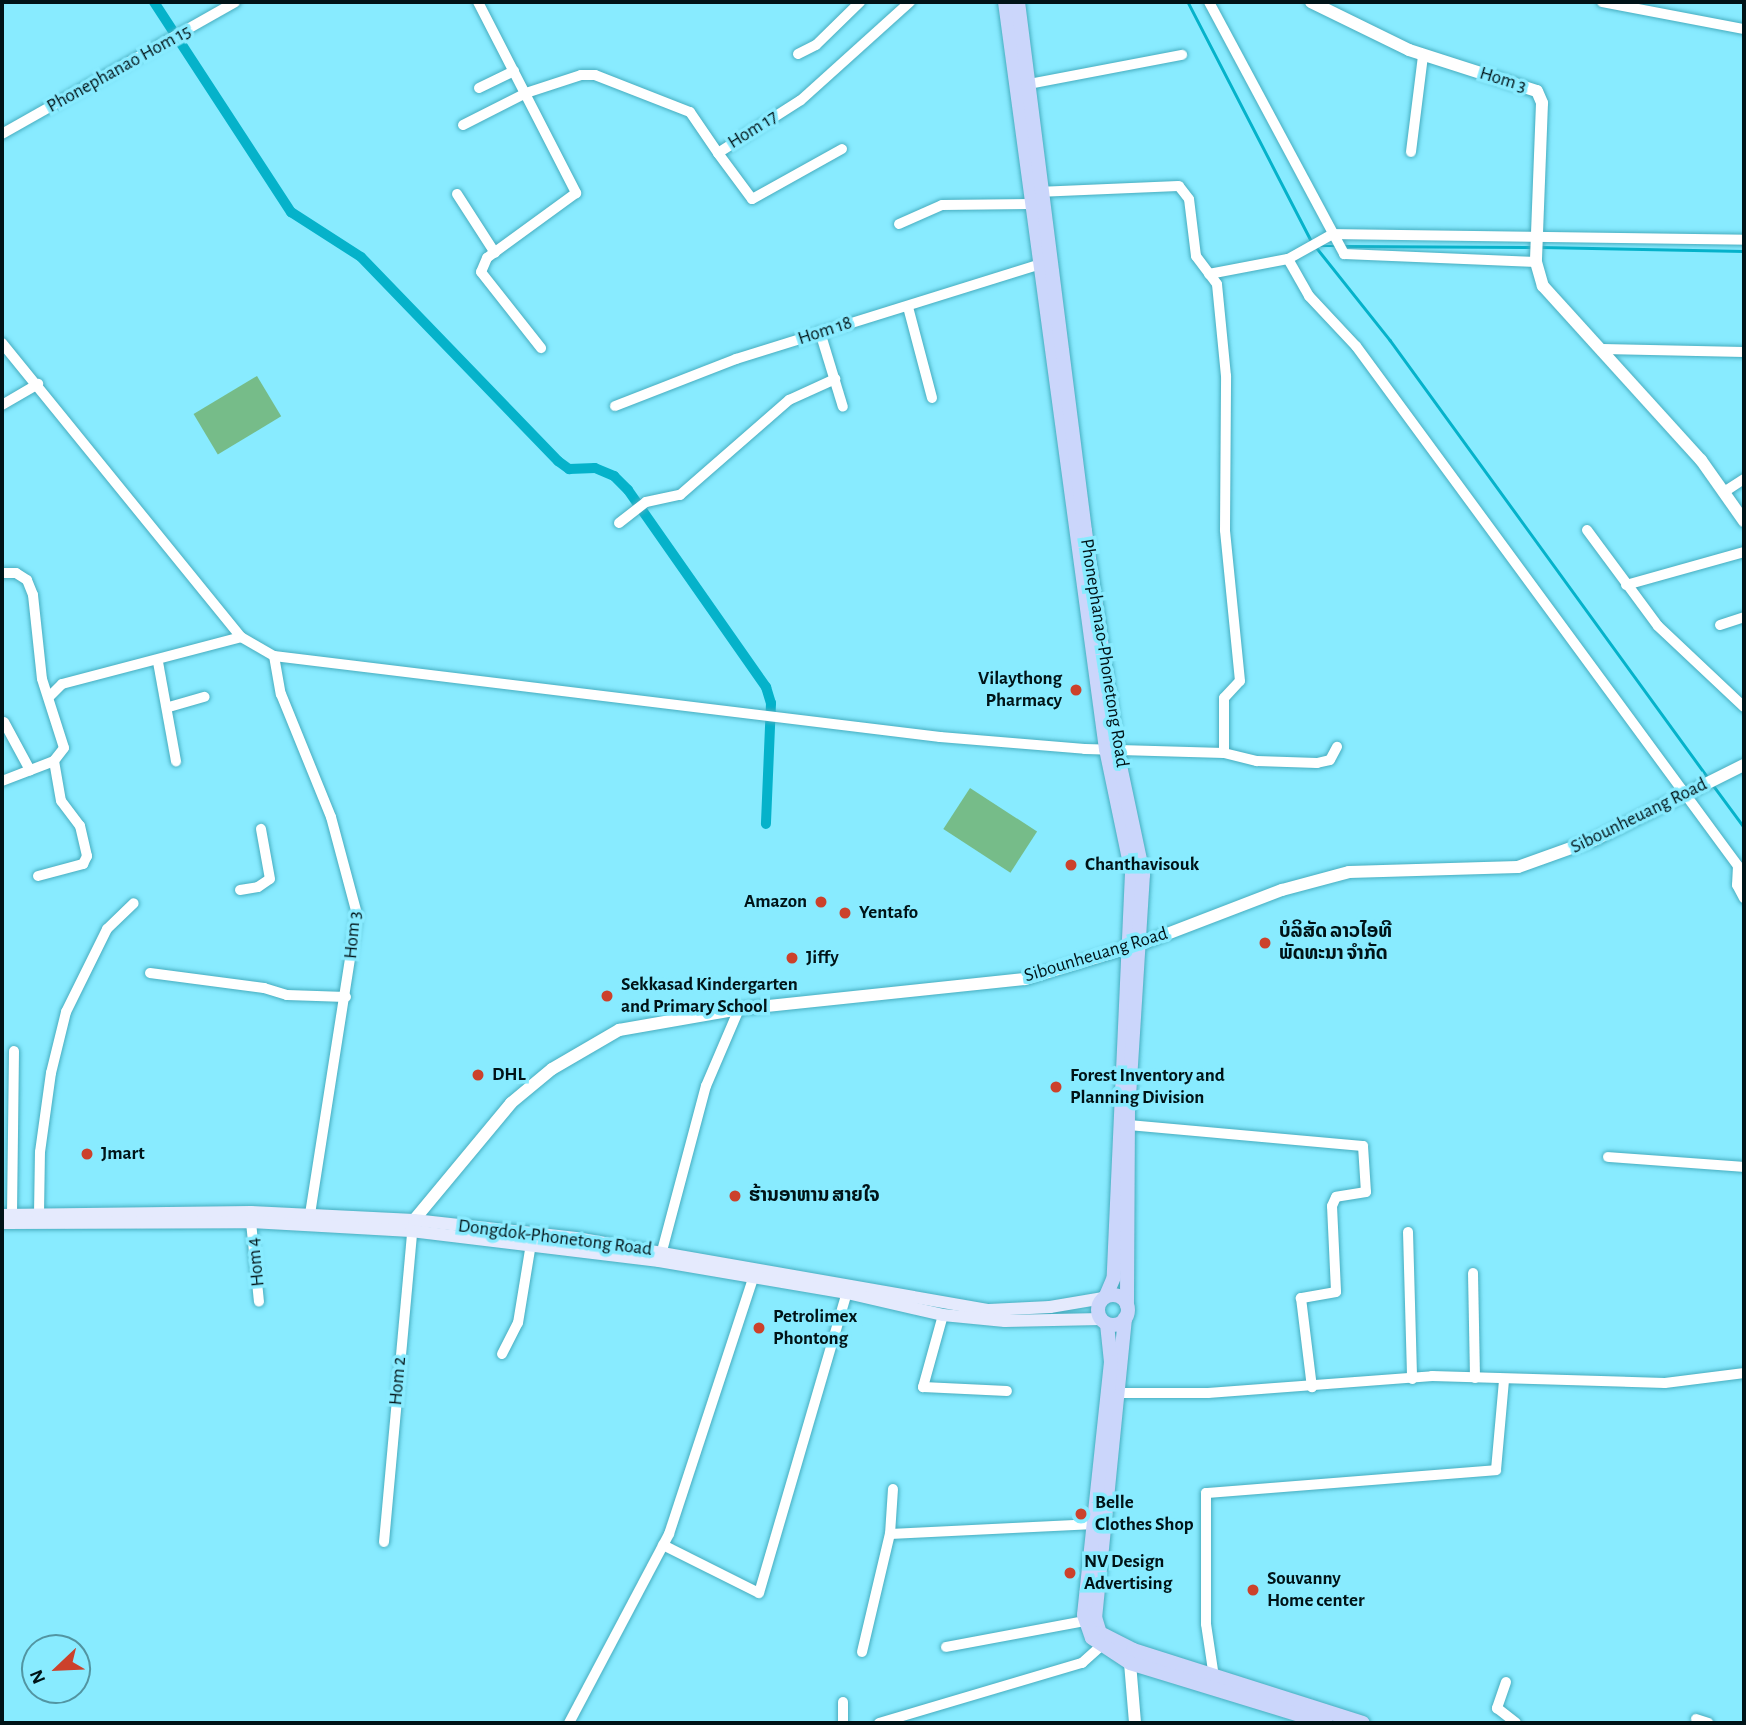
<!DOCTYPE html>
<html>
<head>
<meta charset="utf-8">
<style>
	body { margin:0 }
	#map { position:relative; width:1746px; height:1725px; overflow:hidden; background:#88ebff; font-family:"Alegreya Sans","Noto Sans Lao",sans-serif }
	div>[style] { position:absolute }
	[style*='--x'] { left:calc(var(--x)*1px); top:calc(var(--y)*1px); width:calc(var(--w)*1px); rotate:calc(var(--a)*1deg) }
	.green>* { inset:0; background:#76bc89; transform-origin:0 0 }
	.stream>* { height:2.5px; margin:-1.25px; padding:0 1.25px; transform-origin:1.25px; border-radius:1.25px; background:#05b2ca }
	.canal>* { height:10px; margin:-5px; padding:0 5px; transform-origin:5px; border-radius:5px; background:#05b2ca }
	.roads { filter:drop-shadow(0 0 2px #47adc0) drop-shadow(0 0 2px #47adc0) }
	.minor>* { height:10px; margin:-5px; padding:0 5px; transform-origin:5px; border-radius:5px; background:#fff }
	.tertiary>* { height:12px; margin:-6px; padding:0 6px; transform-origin:6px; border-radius:6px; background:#fff }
	.secondary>* { height:12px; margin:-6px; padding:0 6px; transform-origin:6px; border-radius:6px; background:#e5eafd }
	.primary>* { height:14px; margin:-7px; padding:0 7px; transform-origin:7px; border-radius:7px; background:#cbd6fb }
	.primary>.ring { margin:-7px; padding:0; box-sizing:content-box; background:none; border:14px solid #cbd6fb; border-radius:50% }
	.dots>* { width:19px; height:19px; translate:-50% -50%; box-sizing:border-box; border:4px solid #88ebff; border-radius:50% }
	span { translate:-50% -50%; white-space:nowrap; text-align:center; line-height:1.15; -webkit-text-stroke:7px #88ebff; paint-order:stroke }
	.street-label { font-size:19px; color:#001317 }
	.poi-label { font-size:19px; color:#001317; font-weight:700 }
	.right { translate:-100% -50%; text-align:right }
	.left { translate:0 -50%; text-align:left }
	.frame { position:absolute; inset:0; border:4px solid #001317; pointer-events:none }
	.north { position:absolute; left:21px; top:1634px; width:70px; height:70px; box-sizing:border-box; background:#88ebff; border:2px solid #5295a2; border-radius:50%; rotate:247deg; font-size:19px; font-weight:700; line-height:28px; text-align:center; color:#001317 }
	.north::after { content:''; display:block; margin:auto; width:24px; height:32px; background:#cc412b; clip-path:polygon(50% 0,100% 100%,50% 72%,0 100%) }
</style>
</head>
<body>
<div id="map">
	<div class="green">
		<div style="left:257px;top:376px;width:47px;height:74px;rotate:59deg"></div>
		<div style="left:970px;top:788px;width:80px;height:49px;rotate:33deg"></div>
	</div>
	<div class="stream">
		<div style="--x:1188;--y:2;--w:270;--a:62.7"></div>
		<div style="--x:1321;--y:246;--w:14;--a:0"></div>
		<div style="--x:1342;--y:246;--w:189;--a:0.3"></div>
		<div style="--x:1316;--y:247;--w:119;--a:51.5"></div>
		<div style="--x:1390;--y:340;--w:543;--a:54"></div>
		<div style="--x:1541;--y:247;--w:203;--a:1.1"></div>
		<div style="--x:1713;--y:785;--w:52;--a:53.6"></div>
	</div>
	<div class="canal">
		<div style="--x:154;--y:2;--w:251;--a:56.9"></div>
		<div style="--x:291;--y:212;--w:83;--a:32.7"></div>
		<div style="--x:361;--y:257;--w:284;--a:46"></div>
		<div style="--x:558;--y:461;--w:14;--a:36"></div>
		<div style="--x:569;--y:469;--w:26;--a:-2"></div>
		<div style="--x:595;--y:468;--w:21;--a:23"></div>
		<div style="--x:614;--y:476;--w:20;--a:45"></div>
		<div style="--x:628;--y:490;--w:241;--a:55"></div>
		<div style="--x:766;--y:687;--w:17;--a:73"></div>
		<div style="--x:771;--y:703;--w:121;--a:92.4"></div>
	</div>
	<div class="roads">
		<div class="minor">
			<div style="--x:478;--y:2;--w:215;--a:62.8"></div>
			<div style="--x:576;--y:193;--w:110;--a:143.9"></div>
			<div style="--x:487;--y:258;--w:15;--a:113"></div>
			<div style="--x:481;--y:272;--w:97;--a:51.7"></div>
			<div style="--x:1209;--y:2;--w:286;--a:61.8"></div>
			<div style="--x:1344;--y:254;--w:192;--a:2.4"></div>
			<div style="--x:1602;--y:2;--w:145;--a:10.8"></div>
			<div style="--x:798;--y:54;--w:20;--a:-27"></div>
			<div style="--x:816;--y:45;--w:62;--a:-44.3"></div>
			<div style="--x:1024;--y:85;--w:161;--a:-10.8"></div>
			<div style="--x:479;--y:88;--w:39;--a:-26"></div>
			<div style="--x:463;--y:125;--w:71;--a:-26.9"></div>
			<div style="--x:526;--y:93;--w:58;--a:-18.1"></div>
			<div style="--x:581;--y:75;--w:14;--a:0"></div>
			<div style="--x:595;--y:75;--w:102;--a:21.3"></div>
			<div style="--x:690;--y:112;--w:50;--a:55.7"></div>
			<div style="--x:2;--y:134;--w:268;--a:-29.5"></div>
			<div style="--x:842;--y:149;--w:103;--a:150.9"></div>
			<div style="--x:752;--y:199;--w:57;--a:-126.5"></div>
			<div style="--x:718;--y:153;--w:98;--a:-32.6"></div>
			<div style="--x:801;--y:100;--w:147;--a:-42"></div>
			<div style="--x:1411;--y:152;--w:98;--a:-82.9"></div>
			<div style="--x:457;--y:194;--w:70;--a:57.2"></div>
			<div style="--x:899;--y:224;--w:47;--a:-23.8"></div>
			<div style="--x:942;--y:205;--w:88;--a:-0.7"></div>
			<div style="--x:1288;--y:259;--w:43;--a:60.4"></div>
			<div style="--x:1309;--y:296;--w:69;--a:46.8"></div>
			<div style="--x:1356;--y:346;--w:645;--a:53.7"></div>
			<div style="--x:1738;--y:866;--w:19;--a:93"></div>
			<div style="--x:1737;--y:885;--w:15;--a:62"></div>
			<div style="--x:1209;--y:274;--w:80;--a:-10.8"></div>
			<div style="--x:1288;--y:259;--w:51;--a:-29.1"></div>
			<div style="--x:1333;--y:234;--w:411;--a:0.8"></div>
			<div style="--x:908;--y:307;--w:94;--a:75.2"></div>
			<div style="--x:820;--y:332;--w:78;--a:73"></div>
			<div style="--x:2;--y:343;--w:379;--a:50.9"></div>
			<div style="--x:241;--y:637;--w:38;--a:30"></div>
			<div style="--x:274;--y:656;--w:671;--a:6.93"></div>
			<div style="--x:940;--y:737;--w:145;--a:4.7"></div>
			<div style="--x:1085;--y:749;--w:139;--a:1.6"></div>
			<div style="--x:1224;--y:753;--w:55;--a:-90"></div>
			<div style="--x:1224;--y:698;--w:23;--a:-47"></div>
			<div style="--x:1240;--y:681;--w:152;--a:-95.7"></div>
			<div style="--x:1225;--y:530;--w:154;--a:-89.6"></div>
			<div style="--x:1226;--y:376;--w:92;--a:-95.6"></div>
			<div style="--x:1217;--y:284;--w:35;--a:-127"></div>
			<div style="--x:1196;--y:256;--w:57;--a:-97"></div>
			<div style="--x:1189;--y:199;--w:16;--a:-128"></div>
			<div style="--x:1179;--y:186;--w:143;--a:177.6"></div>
			<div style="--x:1601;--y:349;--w:143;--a:1.2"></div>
			<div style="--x:2;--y:405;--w:42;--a:-30.3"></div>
			<div style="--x:615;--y:406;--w:130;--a:-21.2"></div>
			<div style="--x:736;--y:359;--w:316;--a:-17.3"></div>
			<div style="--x:1724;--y:492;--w:24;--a:-33"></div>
			<div style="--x:619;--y:523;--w:34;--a:-38"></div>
			<div style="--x:646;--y:502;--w:35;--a:-12"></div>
			<div style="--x:680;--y:495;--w:145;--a:-41.1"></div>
			<div style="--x:789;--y:400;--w:51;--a:-24.5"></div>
			<div style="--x:1587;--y:530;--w:119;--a:53.5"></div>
			<div style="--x:1658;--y:626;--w:118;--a:43.3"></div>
			<div style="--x:2;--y:573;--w:14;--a:0"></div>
			<div style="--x:16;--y:573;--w:13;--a:32"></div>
			<div style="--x:27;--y:580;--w:16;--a:68"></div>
			<div style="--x:33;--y:595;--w:84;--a:83.9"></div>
			<div style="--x:42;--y:679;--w:72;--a:72.3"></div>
			<div style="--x:64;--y:748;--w:16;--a:128"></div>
			<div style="--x:54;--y:761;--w:56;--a:159"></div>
			<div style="--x:1626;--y:585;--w:123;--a:-15.6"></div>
			<div style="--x:1720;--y:625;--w:25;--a:-18"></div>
			<div style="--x:274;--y:656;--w:39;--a:80"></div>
			<div style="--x:281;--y:694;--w:133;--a:67.9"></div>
			<div style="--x:331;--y:817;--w:100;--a:75"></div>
			<div style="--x:357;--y:914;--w:309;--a:98.9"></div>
			<div style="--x:158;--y:662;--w:101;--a:79.7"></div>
			<div style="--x:49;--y:697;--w:18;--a:-45"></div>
			<div style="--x:62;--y:684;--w:185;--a:-14.7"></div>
			<div style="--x:169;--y:707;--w:37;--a:-16"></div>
			<div style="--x:4;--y:722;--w:55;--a:61.6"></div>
			<div style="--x:1224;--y:753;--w:34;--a:14"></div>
			<div style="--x:1257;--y:761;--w:60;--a:1.9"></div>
			<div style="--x:1317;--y:763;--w:13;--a:-13"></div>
			<div style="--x:1330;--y:760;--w:15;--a:-62"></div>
			<div style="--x:38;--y:876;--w:47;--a:-14.9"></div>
			<div style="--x:83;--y:864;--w:9;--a:-63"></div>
			<div style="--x:87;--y:856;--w:31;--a:-103"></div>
			<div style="--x:80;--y:826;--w:31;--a:-127"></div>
			<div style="--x:61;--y:801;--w:41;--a:-99.9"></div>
			<div style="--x:240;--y:890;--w:18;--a:-9"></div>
			<div style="--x:258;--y:887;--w:14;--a:-34"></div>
			<div style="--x:270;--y:879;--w:51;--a:-100.2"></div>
			<div style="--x:150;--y:973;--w:115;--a:7.5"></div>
			<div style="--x:264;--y:988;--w:24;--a:17"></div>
			<div style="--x:287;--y:995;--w:59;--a:1.9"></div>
			<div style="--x:1128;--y:1125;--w:236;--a:5.1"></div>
			<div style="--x:1363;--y:1146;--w:46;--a:86.3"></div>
			<div style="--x:1366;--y:1192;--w:30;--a:171"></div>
			<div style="--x:1336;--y:1197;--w:10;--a:114"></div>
			<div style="--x:1332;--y:1206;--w:86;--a:87.3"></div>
			<div style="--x:1336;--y:1292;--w:36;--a:170"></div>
			<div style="--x:1301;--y:1298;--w:90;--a:83"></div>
			<div style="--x:1608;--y:1157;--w:136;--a:4.2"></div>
			<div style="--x:39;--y:1214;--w:62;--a:-89.1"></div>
			<div style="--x:40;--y:1152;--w:80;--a:-82.1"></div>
			<div style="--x:51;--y:1073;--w:63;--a:-76.2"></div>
			<div style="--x:66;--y:1012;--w:93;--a:-63.7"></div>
			<div style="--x:107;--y:929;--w:37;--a:-44"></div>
			<div style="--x:12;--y:1215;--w:164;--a:-89.3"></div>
			<div style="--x:251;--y:1222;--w:80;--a:84.3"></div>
			<div style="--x:1408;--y:1232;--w:147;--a:88.4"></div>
			<div style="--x:662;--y:1251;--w:171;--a:-75.1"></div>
			<div style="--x:706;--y:1086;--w:84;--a:-66.8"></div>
			<div style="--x:1473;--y:1273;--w:105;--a:88.9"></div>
			<div style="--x:943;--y:1315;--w:75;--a:105.5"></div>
			<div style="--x:923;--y:1387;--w:84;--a:2.7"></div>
			<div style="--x:502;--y:1354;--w:35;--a:-63"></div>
			<div style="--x:518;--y:1323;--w:80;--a:-80.7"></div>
			<div style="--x:1119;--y:1393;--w:89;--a:0"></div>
			<div style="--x:1208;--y:1393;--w:225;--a:-4.3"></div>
			<div style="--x:1432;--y:1376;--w:233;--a:1.7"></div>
			<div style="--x:1665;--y:1383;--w:80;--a:-7.2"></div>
			<div style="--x:890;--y:1534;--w:205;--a:-2.8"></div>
			<div style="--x:384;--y:1542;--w:317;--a:-84.8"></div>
			<div style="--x:663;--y:1545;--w:107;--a:26.6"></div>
			<div style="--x:759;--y:1593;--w:318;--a:-73.7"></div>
			<div style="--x:946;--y:1647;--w:147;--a:-10.6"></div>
			<div style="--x:862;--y:1652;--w:121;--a:-76.7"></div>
			<div style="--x:890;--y:1534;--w:45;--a:-86.2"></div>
			<div style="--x:1214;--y:1677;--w:54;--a:-98.6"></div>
			<div style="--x:1206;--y:1624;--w:131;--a:-90"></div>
			<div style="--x:1206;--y:1493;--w:291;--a:-4.5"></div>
			<div style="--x:1496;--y:1470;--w:89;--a:-84.9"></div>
			<div style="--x:1506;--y:1682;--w:28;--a:109"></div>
			<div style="--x:1497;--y:1708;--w:24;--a:38"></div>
			<div style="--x:1696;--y:1719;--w:13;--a:18"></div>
			<div style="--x:569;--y:1723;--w:214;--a:-62.1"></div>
			<div style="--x:669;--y:1534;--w:276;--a:-71.8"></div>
			<div style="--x:843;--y:1723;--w:21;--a:-90"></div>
			<div style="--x:879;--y:1723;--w:212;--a:-16.5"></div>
			<div style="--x:1082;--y:1663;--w:24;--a:-42"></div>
		</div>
		<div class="tertiary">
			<div style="--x:1311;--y:2;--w:109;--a:26.1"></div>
			<div style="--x:1409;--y:50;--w:134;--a:17.8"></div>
			<div style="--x:1537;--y:91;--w:13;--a:67"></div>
			<div style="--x:1542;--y:103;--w:159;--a:92.2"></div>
			<div style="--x:1536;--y:262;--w:25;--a:74"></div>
			<div style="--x:1543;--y:286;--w:235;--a:47.8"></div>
			<div style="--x:1701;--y:460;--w:75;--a:54.8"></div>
			<div style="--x:414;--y:1220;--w:152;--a:-50.3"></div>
			<div style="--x:511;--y:1103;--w:53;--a:-39.7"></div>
			<div style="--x:552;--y:1069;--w:78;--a:-30.2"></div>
			<div style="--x:619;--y:1030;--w:122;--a:-9.9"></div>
			<div style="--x:739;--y:1009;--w:288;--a:-6"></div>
			<div style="--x:1025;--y:979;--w:121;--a:-16.8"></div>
			<div style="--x:1141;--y:944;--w:151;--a:-21"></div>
			<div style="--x:1282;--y:890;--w:69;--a:-15"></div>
			<div style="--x:1349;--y:872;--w:169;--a:-1.7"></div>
			<div style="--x:1518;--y:867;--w:83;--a:-19.7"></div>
			<div style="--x:1596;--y:839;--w:165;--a:-26.6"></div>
			<div style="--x:1130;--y:1663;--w:60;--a:85.2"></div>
		</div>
		<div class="secondary">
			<div style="--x:2;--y:1215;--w:249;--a:-0.7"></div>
			<div style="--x:251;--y:1212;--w:163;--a:2.8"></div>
			<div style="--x:414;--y:1220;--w:163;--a:6.3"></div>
			<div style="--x:576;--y:1238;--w:419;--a:9.9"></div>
			<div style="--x:989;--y:1310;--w:61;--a:-2.8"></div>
			<div style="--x:1050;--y:1307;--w:54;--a:-9.6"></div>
			<div style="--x:3;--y:1223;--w:248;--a:-0.2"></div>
			<div style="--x:251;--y:1222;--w:160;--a:3.2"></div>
			<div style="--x:411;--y:1231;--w:250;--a:6.9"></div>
			<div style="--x:659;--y:1261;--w:191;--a:9.7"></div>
			<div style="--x:847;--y:1293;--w:98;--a:12.9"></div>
			<div style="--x:943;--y:1315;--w:62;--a:5.5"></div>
			<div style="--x:1005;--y:1321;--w:96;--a:-1.2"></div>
		</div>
		<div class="primary">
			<div style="--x:1005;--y:2;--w:754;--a:82.3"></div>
			<div style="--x:1106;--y:749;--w:127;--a:78.2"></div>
			<div style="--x:1132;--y:873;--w:404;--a:92.6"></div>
			<div style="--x:1114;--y:1277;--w:21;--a:113"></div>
			<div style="--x:1018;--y:2;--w:533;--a:82.78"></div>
			<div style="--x:1085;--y:531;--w:227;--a:81.7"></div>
			<div style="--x:1118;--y:756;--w:121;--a:78"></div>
			<div style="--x:1143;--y:874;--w:236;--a:93.6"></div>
			<div style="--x:1128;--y:1110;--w:195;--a:90.3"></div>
			<div class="ring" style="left:1098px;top:1295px;width:16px;height:16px"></div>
			<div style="--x:1125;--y:1318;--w:301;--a:95.7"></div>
			<div style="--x:1095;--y:1617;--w:17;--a:73"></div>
			<div style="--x:1100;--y:1633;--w:37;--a:27"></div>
			<div style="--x:1133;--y:1650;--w:241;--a:17.6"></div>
			<div style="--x:1107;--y:1324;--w:38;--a:84"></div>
			<div style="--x:1111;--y:1362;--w:254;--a:96.1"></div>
			<div style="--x:1084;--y:1615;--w:24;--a:71"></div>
			<div style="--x:1092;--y:1638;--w:45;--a:33.3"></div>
			<div style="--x:1130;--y:1663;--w:205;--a:17"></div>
		</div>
	</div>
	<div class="dots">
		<div style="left:1076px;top:690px;background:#cc412b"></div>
		<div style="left:1071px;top:865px;background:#cc412b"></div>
		<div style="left:821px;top:902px;background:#cc412b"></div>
		<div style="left:845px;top:913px;background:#cc412b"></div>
		<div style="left:1265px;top:943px;background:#cc412b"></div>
		<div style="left:792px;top:958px;background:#cc412b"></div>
		<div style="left:607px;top:996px;background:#cc412b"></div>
		<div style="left:478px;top:1075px;background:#cc412b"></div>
		<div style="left:1056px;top:1087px;background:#cc412b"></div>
		<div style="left:87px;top:1154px;background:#cc412b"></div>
		<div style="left:735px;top:1196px;background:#cc412b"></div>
		<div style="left:759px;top:1328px;background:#cc412b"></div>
		<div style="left:1081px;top:1514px;background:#cc412b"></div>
		<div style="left:1070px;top:1573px;background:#cc412b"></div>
		<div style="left:1253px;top:1590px;background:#cc412b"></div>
	</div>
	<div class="street-label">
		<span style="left:119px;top:69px;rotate:-29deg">Phonephanao Hom 15</span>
		<span style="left:1503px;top:80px;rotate:17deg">Hom 3</span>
		<span style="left:753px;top:130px;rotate:-32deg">Hom 17</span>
		<span style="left:825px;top:331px;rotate:-18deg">Hom 18</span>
		<span style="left:1104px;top:653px;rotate:81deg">Phonephanao-Phonetong Road</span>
		<span style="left:1639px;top:816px;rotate:-26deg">Sibounheuang Road</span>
		<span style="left:353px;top:935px;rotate:-85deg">Hom 3</span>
		<span style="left:1096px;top:955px;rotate:-17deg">Sibounheuang Road</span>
		<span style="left:555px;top:1238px;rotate:7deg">Dongdok-Phonetong Road</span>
		<span style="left:256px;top:1262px;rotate:-96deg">Hom 4</span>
		<span style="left:398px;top:1381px;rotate:-85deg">Hom 2</span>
	</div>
	<div class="poi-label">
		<span class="right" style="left:1062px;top:690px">Vilaythong<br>Pharmacy</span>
		<span class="left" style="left:1085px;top:865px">Chanthavisouk</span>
		<span class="right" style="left:807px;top:902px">Amazon</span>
		<span class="left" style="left:859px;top:913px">Yentafo</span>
		<span class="left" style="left:1279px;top:943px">ບໍລິສັດ ລາວໄອທີ<br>ພັດທະນາ ຈຳກັດ</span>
		<span class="left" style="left:806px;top:958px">Jiffy</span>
		<span class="left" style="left:621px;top:996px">Sekkasad Kindergarten<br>and Primary School</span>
		<span class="left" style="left:492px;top:1075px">DHL</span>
		<span class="left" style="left:1070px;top:1087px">Forest Inventory and<br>Planning Division</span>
		<span class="left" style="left:101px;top:1154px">Jmart</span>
		<span class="left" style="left:749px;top:1196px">ຮ້ານອາຫານ ສາຍໃຈ</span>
		<span class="left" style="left:773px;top:1328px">Petrolimex<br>Phontong</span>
		<span class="left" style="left:1095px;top:1514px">Belle<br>Clothes Shop</span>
		<span class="left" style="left:1084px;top:1573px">NV Design<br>Advertising</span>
		<span class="left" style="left:1267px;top:1590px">Souvanny<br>Home center</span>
	</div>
	<div class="frame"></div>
	<div class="north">N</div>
</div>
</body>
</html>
